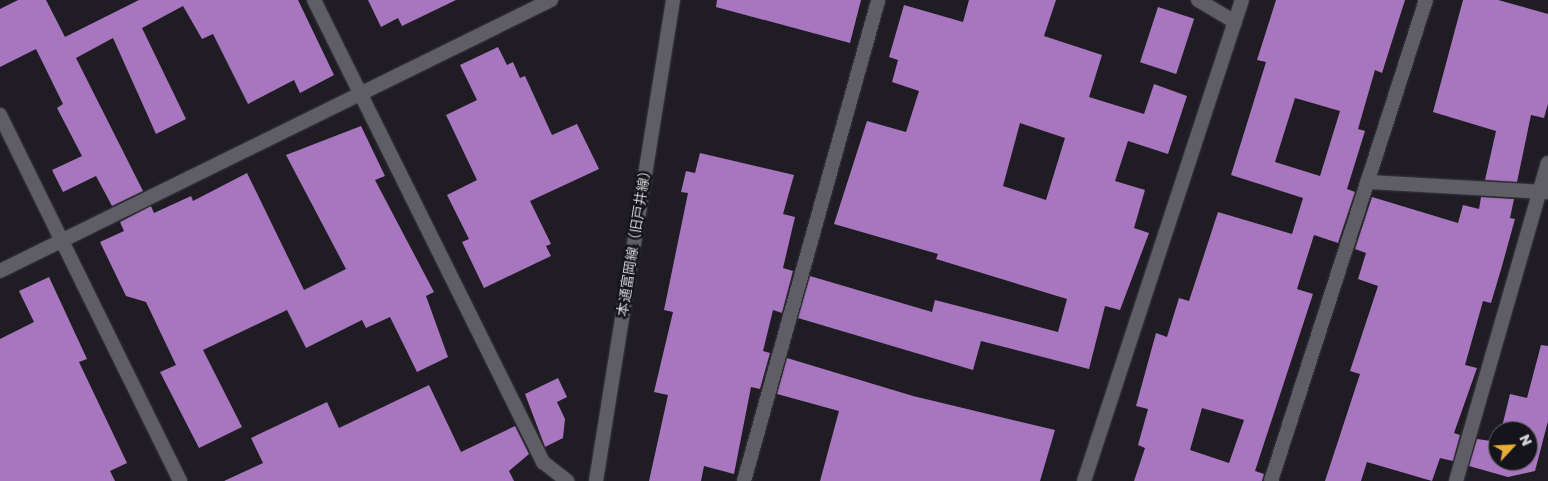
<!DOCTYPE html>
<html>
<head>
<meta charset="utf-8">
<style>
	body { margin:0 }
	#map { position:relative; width:1548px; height:481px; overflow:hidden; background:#1f1d23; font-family:"Golos Text","Noto Sans JP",sans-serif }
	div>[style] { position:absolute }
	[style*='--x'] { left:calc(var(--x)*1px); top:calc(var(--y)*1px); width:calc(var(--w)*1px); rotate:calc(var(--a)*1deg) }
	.building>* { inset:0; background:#a876bf; transform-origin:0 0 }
	.roads { filter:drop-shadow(0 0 1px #3a383e) drop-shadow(0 0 1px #3a383e) }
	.minor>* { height:14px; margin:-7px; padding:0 7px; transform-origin:7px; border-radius:7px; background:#5f5e65 }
	.tertiary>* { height:14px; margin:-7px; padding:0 7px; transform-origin:7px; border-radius:7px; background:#5f5e65 }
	span { translate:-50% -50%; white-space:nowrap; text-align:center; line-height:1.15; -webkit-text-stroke:5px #15141a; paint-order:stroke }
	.street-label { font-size:14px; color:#d4d3d8 }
	.north { position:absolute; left:1488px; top:421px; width:50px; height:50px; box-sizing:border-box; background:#15141a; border:1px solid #616066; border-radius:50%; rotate:65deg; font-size:14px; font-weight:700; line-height:20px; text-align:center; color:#d4d3d8 }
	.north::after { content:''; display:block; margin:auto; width:18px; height:22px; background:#e6ac36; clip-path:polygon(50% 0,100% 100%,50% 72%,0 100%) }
</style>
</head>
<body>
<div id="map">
	<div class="building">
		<div style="clip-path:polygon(18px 0,46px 0,65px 37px,139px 0,298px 0,334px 75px,300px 93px,294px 80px,248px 104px,213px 34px,202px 39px,183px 6px,142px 28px,186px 119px,156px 134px,113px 38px,76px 58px,143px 191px,112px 206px,96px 176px,63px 192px,52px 170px,82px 156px,57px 108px,63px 104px,36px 49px,0 67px,0 9px)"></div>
		<div style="clip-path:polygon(368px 0,456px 0,402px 26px,398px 18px,381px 27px)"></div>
		<div style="clip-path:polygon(717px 0,861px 0,850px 43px,716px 7px)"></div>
		<div style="clip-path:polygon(evenodd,969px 0,1056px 0,1044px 36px,1102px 55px,1089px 97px,1144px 114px,1154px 84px,1187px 96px,1168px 154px,1128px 141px,1115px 181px,1145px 190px,1134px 228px,1149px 233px,1120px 310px,1105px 306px,1089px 369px,981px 341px,973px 370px,798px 318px,810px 276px,932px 312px,935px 300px,1058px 332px,1067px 299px,936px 259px,938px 254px,834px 224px,867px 121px,906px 132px,919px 91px,892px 82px,898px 60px,889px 57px,904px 5px,963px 22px,969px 0,1020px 123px,1065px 138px,1046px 200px,1003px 186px,1020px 123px)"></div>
		<div style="clip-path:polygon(evenodd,1276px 0,1405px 0,1382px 73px,1375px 70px,1358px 129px,1365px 131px,1347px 189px,1355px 192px,1338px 243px,1314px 235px,1297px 289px,1313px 294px,1255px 471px,1264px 474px,1262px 481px,1134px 481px,1145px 448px,1138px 445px,1148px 409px,1136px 406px,1156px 333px,1167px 337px,1179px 298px,1189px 301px,1218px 212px,1292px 234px,1303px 198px,1231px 175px,1266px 62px,1257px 60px,1276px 0,1295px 98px,1340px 111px,1320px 176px,1275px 162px,1295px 98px,1276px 0,1202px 408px,1244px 420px,1229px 463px,1190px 450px,1202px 408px)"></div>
		<div style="clip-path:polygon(1463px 0,1498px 0,1548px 14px,1548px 104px,1544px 118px,1531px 115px,1517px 182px,1485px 180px,1496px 131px,1433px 112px)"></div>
		<div style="left:1158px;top:7px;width:38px;height:58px;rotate:18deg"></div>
		<div style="clip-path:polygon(498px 47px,507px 65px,513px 62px,520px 78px,525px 76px,552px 135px,577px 124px,599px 169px,530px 201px,551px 244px,546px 246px,551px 256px,484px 288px,462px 242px,469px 239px,447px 195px,477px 180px,446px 115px,477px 100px,460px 65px)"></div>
		<div style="clip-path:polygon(361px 126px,385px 176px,375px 180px,434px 292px,426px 296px,448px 357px,417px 372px,390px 317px,366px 328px,362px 320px,306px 348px,287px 310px,203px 350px,242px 427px,199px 448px,160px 372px,176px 365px,146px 302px,126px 296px,100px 242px,124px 231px,120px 222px,151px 206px,154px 213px,191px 196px,193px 201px,247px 173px,304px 290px,346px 269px,286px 155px)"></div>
		<div style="clip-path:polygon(700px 153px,794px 175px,783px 214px,795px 217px,783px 268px,793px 271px,782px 313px,773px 310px,763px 351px,770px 353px,760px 389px,751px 387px,734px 474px,704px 466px,701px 481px,649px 481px,668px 395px,654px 392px,673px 312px,664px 310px,688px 193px,681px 192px,686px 171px,695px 173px)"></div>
		<div style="clip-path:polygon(1372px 197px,1458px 223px,1463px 205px,1479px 209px,1481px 197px,1514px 199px,1510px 218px,1515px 219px,1502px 266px,1491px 303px,1483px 301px,1465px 365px,1477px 368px,1454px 433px,1460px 435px,1453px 461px,1440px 458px,1432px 481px,1367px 462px,1361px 481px,1325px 481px,1360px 374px,1350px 371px,1378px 286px,1358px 279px,1366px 253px,1355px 249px)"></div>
		<div style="clip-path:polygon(49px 277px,87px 359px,79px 362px,127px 463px,110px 471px,115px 481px,0 481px,0 339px,34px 322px,19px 291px)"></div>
		<div style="clip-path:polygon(1541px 345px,1548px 346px,1548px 421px,1535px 471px,1508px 477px,1469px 466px,1477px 439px,1498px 442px,1498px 461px,1528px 461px,1528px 431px,1501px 431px,1510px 394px,1527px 398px)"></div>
		<div style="clip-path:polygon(787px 358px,913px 396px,1055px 430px,1040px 481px,820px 481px,839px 411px,777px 394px)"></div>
		<div style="clip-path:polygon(558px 378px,567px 397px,557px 402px,565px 419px,563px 438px,545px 447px,525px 394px)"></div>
		<div style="clip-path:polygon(429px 385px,461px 452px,515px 426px,529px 454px,509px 471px,514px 481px,224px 481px,263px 463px,251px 438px,327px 402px,339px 428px)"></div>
	</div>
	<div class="roads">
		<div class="minor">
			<div style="--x:314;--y:0;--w:516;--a:63.63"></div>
			<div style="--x:543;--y:462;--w:31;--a:38"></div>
			<div style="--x:1198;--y:0;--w:43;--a:30.7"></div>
			<div style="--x:1367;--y:182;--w:180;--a:3.2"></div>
			<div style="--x:0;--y:271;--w:614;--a:-26.19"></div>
			<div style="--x:744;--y:481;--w:499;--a:-74.4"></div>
			<div style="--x:1084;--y:481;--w:506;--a:-71.82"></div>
			<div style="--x:1271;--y:481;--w:505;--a:-72.14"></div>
			<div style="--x:1456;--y:481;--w:331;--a:-73.9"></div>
		</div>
		<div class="tertiary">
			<div style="--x:0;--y:115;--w:408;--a:63.8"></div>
			<div style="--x:596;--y:481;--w:487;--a:-80.9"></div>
		</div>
	</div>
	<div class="street-label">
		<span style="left:634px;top:240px;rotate:-81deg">本通富岡線（旧戸井線）</span>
	</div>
	<div class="north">N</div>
</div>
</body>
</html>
